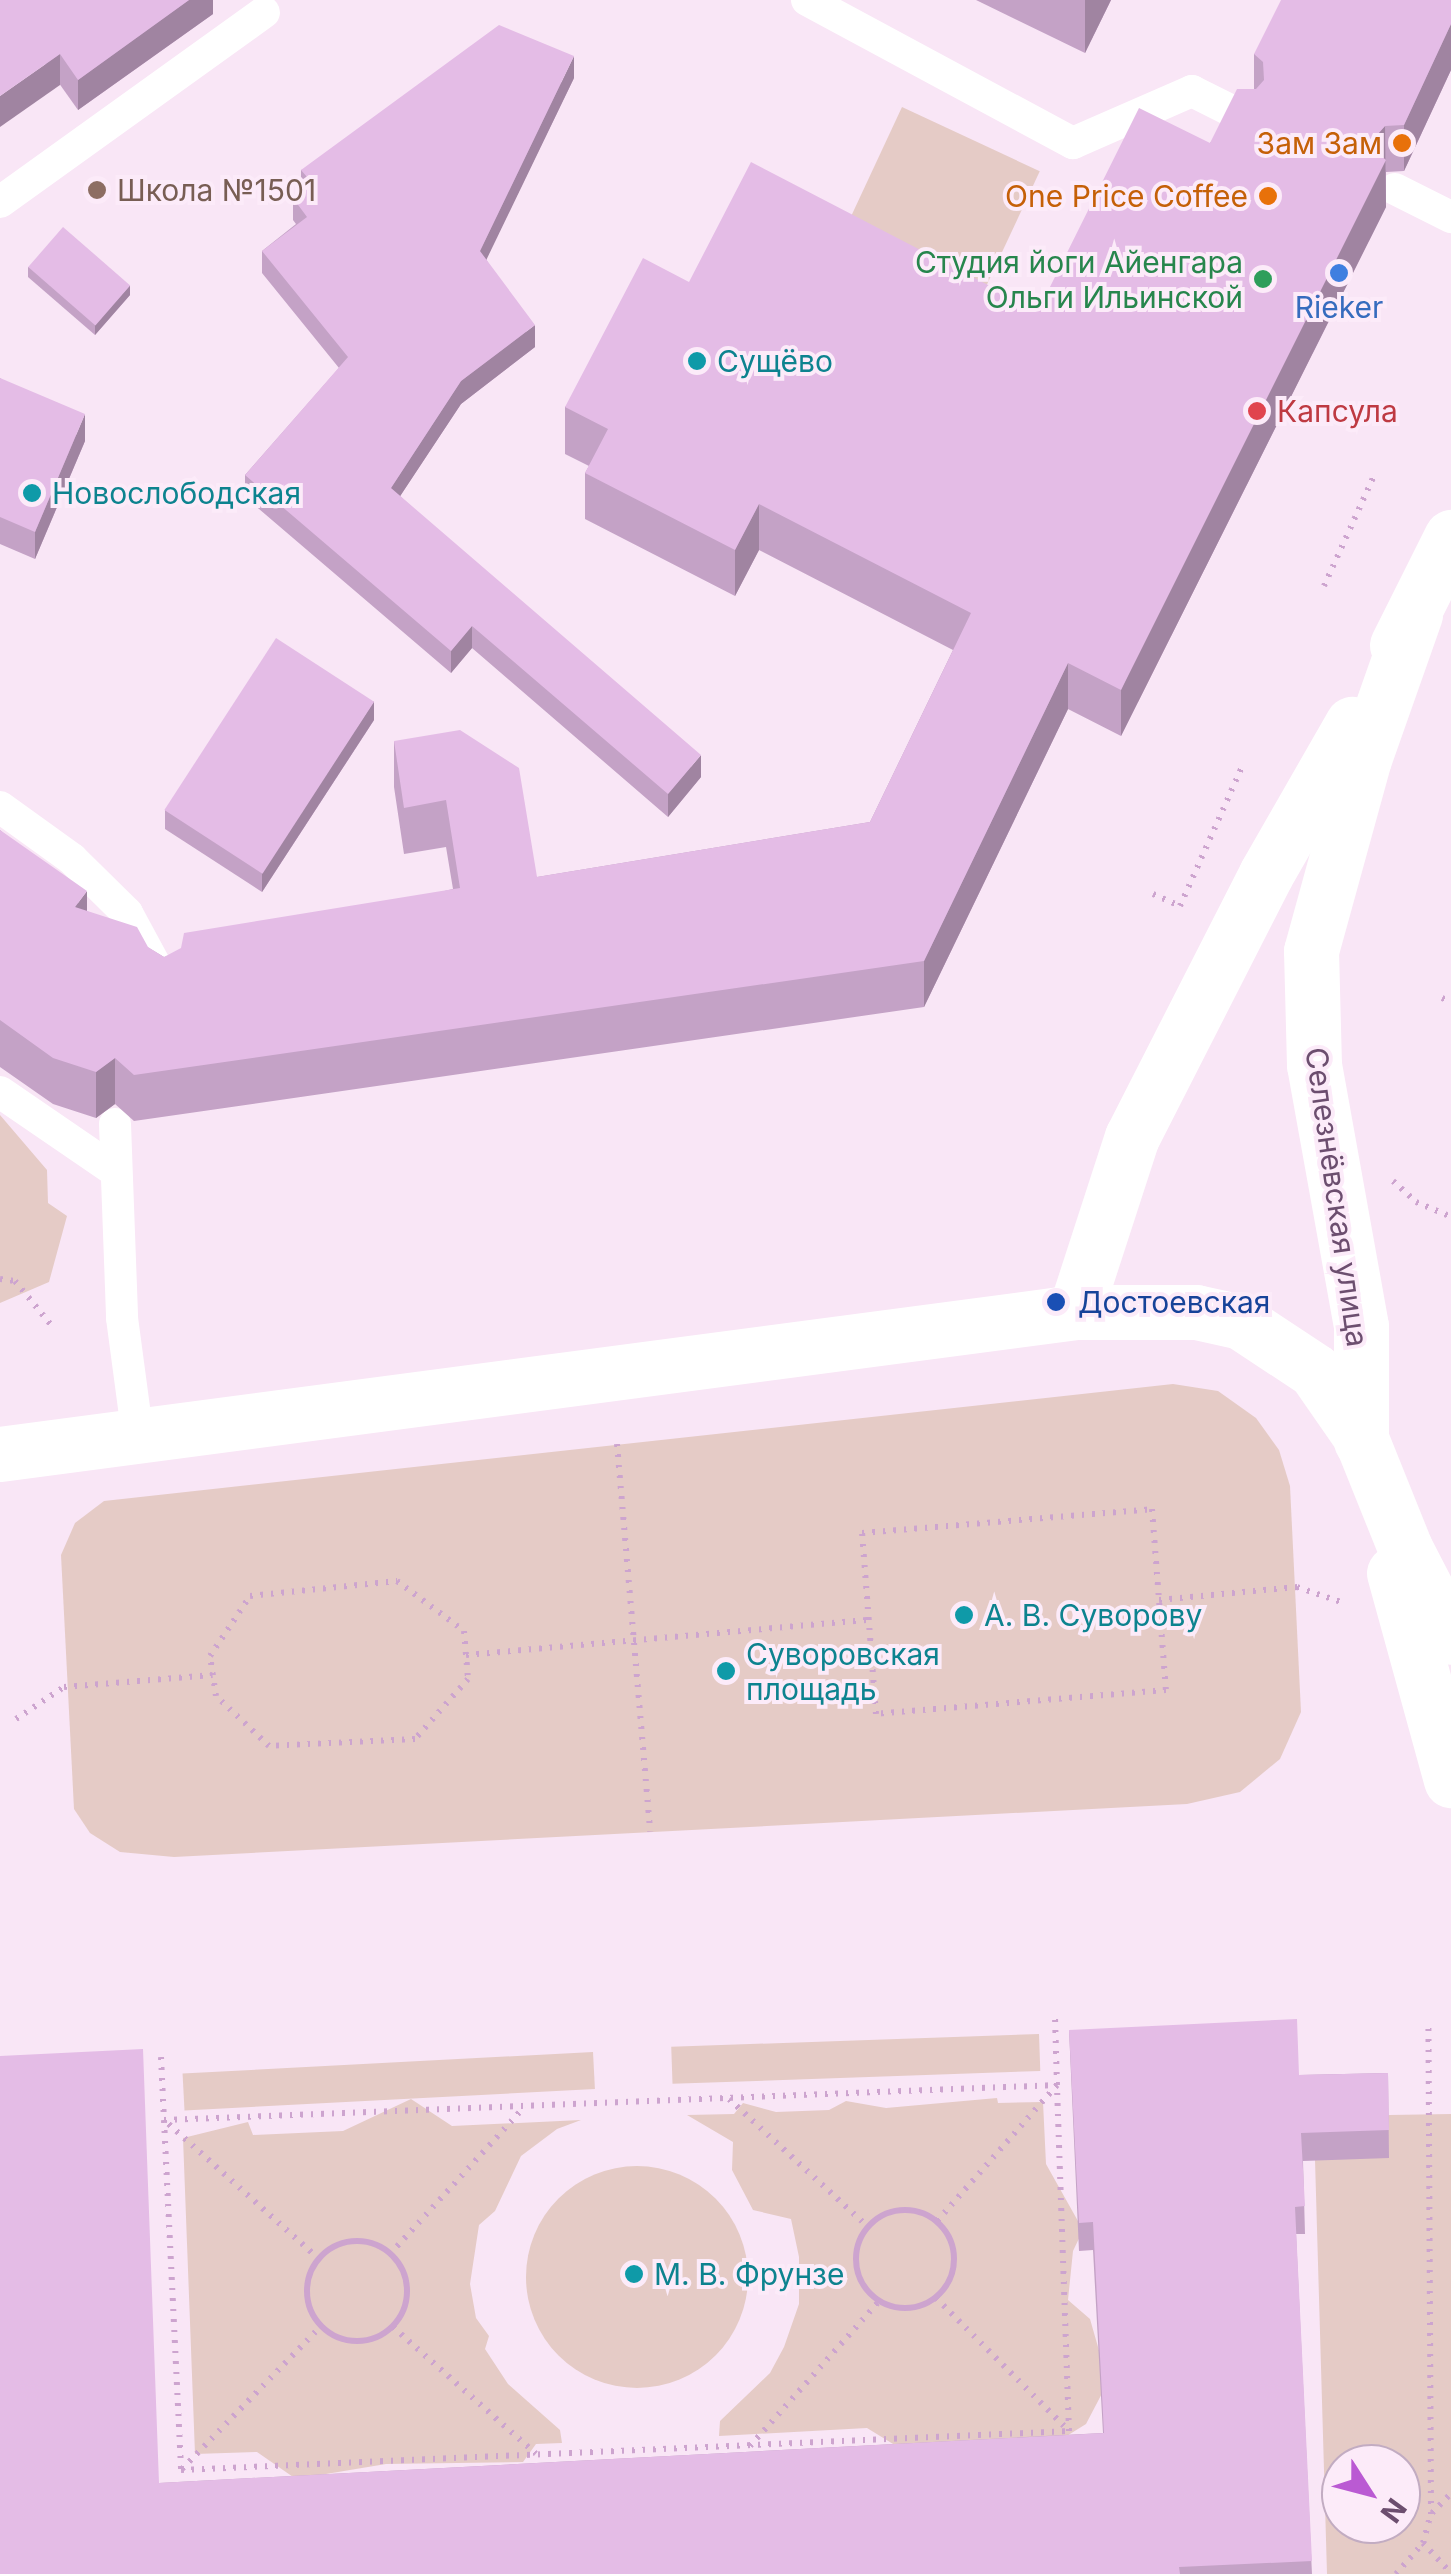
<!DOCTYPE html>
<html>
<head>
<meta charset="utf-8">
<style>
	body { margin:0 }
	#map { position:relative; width:1451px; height:2574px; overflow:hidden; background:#f9e6f6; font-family:Inter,sans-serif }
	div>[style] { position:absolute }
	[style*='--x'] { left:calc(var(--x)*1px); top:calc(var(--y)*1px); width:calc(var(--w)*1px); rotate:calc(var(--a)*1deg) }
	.green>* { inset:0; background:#e5cbc6; transform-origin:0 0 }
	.round { border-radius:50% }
	.path>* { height:6px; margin-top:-3px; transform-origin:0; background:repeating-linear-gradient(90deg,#cda4cf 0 2.5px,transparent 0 10.5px) }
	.path>.ring { margin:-3px; padding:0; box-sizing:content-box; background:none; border:6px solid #cda4cf; border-radius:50% }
	.lane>* { height:32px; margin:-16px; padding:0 16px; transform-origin:16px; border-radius:16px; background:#fff }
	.secondary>* { height:55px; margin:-27.5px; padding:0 27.5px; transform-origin:27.5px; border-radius:27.5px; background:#fff }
	.wall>* { inset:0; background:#c4a2c6 }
	.shaded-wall>* { inset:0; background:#a084a1 }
	.building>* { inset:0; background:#e4bce6; transform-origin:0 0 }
	.dots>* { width:28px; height:28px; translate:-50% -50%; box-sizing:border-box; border:5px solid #fcebf9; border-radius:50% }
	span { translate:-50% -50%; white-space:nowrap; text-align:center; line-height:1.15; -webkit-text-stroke:8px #fcebf9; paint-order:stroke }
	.food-label { font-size:30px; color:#c56008 }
	.right { translate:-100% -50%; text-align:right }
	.education-label { font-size:30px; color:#785e54 }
	.left { translate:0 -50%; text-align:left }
	.leisure-label { font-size:30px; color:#27864d }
	.shop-label { font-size:30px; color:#366cbe }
	.culture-label { font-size:30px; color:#0d838f }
	.health-label { font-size:30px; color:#be3a42 }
	.street-label { font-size:30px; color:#6c4e6f }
	.transit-label { font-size:30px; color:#164399 }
	.north { position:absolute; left:1321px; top:2444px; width:100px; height:100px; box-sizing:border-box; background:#fcebf9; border:2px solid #c2acc2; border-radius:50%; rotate:126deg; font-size:28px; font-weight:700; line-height:40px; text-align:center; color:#6c4e6f }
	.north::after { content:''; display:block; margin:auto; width:35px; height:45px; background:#ba5ad3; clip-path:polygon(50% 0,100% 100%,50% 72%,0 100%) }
</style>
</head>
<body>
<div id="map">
	<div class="green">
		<div style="left:902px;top:107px;width:152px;height:145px;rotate:25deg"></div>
		<div style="clip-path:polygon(0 1115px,47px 1170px,48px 1203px,67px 1216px,49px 1282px,0 1303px)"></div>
		<div style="clip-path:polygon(1173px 1384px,1218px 1391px,1256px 1418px,1279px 1450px,1290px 1486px,1301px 1712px,1280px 1759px,1240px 1792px,1187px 1804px,174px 1857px,120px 1852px,90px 1833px,74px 1809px,61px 1555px,75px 1523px,104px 1501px)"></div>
		<div style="left:1039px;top:2034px;width:37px;height:368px;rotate:88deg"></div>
		<div style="left:593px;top:2052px;width:37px;height:411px;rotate:87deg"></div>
		<div style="clip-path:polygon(997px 2098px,998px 2103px,1043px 2102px,1046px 2164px,1083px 2230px,1073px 2251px,1068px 2300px,1090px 2319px,1108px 2382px,1086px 2424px,1049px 2447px,898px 2447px,867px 2428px,719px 2436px,720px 2421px,770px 2373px,784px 2347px,799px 2304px,799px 2257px,791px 2219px,753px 2210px,732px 2170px,733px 2142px,687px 2115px,734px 2114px,743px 2103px,776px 2112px,829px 2110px,846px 2101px,886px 2108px)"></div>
		<div style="clip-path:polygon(411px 2099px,452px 2126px,581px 2120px,557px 2129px,521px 2156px,495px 2211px,479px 2225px,470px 2284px,476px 2318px,489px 2336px,485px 2349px,508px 2384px,560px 2430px,562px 2443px,536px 2444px,523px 2462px,386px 2464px,296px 2479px,257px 2452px,195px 2454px,183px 2138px,248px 2122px,253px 2135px,343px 2131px)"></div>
		<div style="clip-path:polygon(evenodd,1451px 2114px,1451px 2574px,1327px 2574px,1315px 2160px,1389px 2115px,1451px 2114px,1341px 2464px,1401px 2464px,1401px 2524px,1341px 2524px,1341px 2464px)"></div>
		<div class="round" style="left:526px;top:2166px;width:222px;height:222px"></div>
	</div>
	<div class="path">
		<div style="--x:1324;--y:586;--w:121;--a:-65.6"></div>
		<div style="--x:1153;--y:894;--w:30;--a:24"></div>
		<div style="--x:1180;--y:906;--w:152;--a:-66"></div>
		<div style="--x:1442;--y:998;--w:10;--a:24"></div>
		<div style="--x:1393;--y:1181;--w:31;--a:42"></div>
		<div style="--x:1416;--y:1202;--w:38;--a:23"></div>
		<div style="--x:0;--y:1279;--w:15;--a:8"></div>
		<div style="--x:15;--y:1281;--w:58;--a:50.6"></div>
		<div style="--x:617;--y:1444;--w:389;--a:85.1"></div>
		<div style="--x:1152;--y:1509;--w:182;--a:85.6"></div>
		<div style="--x:1166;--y:1690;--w:291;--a:175.3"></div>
		<div style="--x:876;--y:1714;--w:182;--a:-94.4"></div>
		<div style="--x:862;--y:1533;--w:291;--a:-4.7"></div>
		<div style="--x:397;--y:1581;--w:84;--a:36.7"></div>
		<div style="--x:464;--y:1631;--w:48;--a:85.2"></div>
		<div style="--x:468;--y:1679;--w:80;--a:131.5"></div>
		<div style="--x:415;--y:1739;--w:146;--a:177.3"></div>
		<div style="--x:269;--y:1746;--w:73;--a:-136.7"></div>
		<div style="--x:216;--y:1696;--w:40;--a:-98.5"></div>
		<div style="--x:210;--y:1656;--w:72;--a:-56.3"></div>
		<div style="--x:250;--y:1596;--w:148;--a:-5.8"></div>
		<div style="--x:1159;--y:1600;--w:139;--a:-5.4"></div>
		<div style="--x:1297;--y:1587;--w:50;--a:18.8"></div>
		<div style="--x:466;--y:1655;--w:405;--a:-5"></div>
		<div style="--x:16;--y:1719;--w:58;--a:-33.7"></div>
		<div style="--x:64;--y:1687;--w:149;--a:-4.6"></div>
		<div style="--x:161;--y:2057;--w:63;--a:87.3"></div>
		<div style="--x:164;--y:2120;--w:894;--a:-2.24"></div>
		<div style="--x:1057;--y:2085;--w:66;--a:-91.7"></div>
		<div style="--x:729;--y:2099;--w:188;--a:42.6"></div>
		<div class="ring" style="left:856px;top:2210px;width:92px;height:92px"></div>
		<div class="ring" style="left:307px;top:2241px;width:94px;height:94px"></div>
		<div style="--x:390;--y:2254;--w:199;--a:-47.6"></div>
		<div style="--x:319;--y:2259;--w:208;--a:-138.1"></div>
		<div style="--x:164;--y:2120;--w:350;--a:87.2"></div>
		<div style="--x:181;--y:2470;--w:889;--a:-2.51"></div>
		<div style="--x:1069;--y:2431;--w:346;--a:-92"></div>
		<div style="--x:1057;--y:2085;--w:181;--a:131.4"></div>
		<div style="--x:936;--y:2298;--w:187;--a:45"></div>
		<div style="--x:393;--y:2327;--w:191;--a:41.6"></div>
		<div style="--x:750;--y:2446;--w:194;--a:-48.3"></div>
		<div style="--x:182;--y:2469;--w:199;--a:-45.8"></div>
		<div style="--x:1432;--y:2513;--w:28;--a:-46"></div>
		<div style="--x:1423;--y:2543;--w:41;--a:47"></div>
		<div style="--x:1396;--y:2574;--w:41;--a:-48.9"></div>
		<div style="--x:1423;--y:2543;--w:30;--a:-75"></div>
		<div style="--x:1431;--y:2514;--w:493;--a:-90.3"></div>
	</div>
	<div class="lane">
		<div style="--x:807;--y:0;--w:302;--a:28.3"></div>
		<div style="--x:1073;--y:143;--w:130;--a:-23.6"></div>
		<div style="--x:1192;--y:91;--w:60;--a:26.6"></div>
		<div style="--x:1395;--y:189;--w:63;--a:26.6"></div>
		<div style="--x:0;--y:202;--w:325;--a:-35.7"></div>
		<div style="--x:0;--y:807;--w:89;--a:35.8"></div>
		<div style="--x:72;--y:859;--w:77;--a:44.5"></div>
		<div style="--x:127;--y:913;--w:59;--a:61.7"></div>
		<div style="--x:0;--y:1092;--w:138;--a:34.4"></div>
		<div style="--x:115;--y:1124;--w:194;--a:87.9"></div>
		<div style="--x:122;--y:1318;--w:121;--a:82.4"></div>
	</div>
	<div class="secondary">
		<div style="--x:1397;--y:645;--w:121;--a:-63.4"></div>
		<div style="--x:1075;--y:1312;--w:184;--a:-72"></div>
		<div style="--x:1132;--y:1137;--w:295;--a:-63"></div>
		<div style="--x:1266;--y:874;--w:173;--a:-60.2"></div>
		<div style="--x:1361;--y:1441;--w:115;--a:-90"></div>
		<div style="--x:1361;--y:1326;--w:265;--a:-100.2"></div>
		<div style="--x:1314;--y:1065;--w:114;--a:-91.5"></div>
		<div style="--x:1311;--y:951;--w:199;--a:-74.6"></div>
		<div style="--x:1364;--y:759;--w:154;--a:-70.6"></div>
		<div style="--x:0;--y:1454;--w:1084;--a:-7.52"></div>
		<div style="--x:1075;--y:1312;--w:121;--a:0"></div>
		<div style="--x:1196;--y:1312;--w:46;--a:12.5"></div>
		<div style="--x:1241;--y:1322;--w:89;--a:33.5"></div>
		<div style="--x:1315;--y:1371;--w:79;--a:55.3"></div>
		<div style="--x:1360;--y:1436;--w:121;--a:68.1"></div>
		<div style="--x:1405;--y:1548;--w:100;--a:62.7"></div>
		<div style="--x:1394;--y:1573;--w:215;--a:74.6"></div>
	</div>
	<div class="wall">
		<div style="clip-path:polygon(0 0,213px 0,213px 14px,78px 110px)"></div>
		<div style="clip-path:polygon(976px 0,1111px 0,1085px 53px)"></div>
		<div style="clip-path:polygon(1451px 0,1451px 70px,1404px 171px,1386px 172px,1386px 207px,1121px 736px,1068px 709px,924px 1007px,134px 1121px,115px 1104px,96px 1118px,53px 1104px,0 1067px,0 830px,87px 911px,164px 957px,453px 889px,446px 847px,404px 854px,394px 787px,394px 741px,537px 877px,870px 822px,953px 650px,759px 550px,735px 596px,585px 519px,585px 473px,589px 466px,565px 454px,565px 407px,689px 282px,1038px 311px,1210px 143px,1254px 89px,1254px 54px)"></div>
		<div style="clip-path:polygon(574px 78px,486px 259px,535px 347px,461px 404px,400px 496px,701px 777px,668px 817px,472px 648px,451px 673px,245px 497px,245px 475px,339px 368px,262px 273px,262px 251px,296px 224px,293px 220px,293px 198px,301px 192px,301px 170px)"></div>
		<div style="clip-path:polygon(28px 267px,130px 295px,95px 335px,28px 277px)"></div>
		<div style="clip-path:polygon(0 378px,85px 441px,35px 559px,0 544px)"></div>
		<div style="clip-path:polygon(374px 720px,262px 892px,165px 829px,165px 810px)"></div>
		<div style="clip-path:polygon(1069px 2030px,1299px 2075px,1388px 2073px,1389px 2158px,1303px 2161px,1305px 2234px,1296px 2234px,1312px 2574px,0 2574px,159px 2483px,1103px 2433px,1093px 2250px,1079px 2251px)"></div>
	</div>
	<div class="shaded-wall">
		<div style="clip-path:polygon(189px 0,213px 0,213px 14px,78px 110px,78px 80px)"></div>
		<div style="clip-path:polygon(1085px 0,1111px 0,1085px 53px)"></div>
		<div style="clip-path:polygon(1451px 24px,1451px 70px,1404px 171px,1404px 125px)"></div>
		<div style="clip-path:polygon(60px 54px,60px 85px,0 127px,0 96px)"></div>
		<div style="clip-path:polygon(574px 56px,574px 78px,480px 273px,480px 251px)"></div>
		<div style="clip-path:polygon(1385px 126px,1386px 207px,1121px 736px,1121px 690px,1377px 135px)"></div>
		<div style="clip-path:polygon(130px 285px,130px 295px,95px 335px,95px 325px)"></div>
		<div style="clip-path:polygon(535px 325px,535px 347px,461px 404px,391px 510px,391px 488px,461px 381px)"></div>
		<div style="clip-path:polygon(85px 414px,85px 441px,35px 559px,35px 532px)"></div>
		<div style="clip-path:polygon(759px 504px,759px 550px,735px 596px,735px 550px)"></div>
		<div style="clip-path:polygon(472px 626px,472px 648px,451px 673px,451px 651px)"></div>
		<div style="clip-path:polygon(1068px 663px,1068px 709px,924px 1007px,924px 961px)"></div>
		<div style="clip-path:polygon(374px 701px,374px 720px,262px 892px,262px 873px)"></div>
		<div style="clip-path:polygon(701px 755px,701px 777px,668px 817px,668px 794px)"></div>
		<div style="clip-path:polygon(87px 891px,87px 937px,75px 907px)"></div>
		<div style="clip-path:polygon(115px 1058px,115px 1104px,96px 1118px,96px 1072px)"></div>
	</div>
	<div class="building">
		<div style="clip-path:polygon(0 0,189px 0,78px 80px,60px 54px,0 96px)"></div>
		<div style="clip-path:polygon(1281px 0,1451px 0,1451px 24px,1404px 125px,1385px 126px,1377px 135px,1378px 153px,1386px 160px,1121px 690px,1068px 663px,924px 961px,134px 1075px,115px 1058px,96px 1072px,53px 1058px,0 1020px,0 830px,87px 891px,75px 907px,137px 927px,148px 947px,164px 957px,181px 948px,184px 933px,460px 888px,446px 800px,404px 808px,394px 741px,460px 730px,519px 768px,537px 877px,870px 822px,971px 613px,759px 504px,735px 550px,585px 473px,608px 429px,565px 407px,643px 258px,689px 282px,751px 162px,1038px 311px,1139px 108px,1210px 143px,1237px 89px,1256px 89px,1264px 80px,1263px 62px,1254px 54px)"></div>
		<div style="clip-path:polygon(499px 25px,574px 56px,480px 251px,535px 325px,461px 381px,391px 488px,701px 755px,668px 794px,472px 626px,451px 651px,245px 475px,348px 357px,262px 251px,307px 217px,293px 198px,313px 184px,301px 170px)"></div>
		<div style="left:63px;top:227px;width:89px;height:53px;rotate:41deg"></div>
		<div style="clip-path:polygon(0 378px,85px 414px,35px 532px,0 517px)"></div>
		<div style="left:276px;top:638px;width:117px;height:205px;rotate:33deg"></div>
		<div style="clip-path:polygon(1297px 2019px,1299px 2075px,1388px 2073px,1389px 2130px,1301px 2133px,1305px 2206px,1295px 2207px,1312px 2561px,1179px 2567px,1180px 2574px,0 2574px,0 2056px,143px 2049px,159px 2483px,1104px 2433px,1093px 2222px,1079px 2223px,1069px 2030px)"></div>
	</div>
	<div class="dots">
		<div style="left:1402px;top:143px;background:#e8710a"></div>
		<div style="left:97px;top:190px;background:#8d6e63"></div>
		<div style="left:1268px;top:196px;background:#e8710a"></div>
		<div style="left:1339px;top:273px;background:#3f7fe0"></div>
		<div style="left:1263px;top:279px;background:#2e9e5b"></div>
		<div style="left:697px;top:361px;background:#0f9aa8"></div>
		<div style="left:1257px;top:411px;background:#e0444e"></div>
		<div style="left:32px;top:493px;background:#0f9aa8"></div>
		<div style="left:1056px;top:1302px;background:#1a4fb4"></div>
		<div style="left:964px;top:1615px;background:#0f9aa8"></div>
		<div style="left:726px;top:1671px;background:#0f9aa8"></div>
		<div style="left:634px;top:2274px;background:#0f9aa8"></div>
	</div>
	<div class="food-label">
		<span class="right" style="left:1382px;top:143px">Зам Зам</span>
		<span class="right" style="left:1248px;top:196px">One Price Coffee</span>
	</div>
	<div class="education-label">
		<span class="left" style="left:117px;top:190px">Школа №1501</span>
	</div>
	<div class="leisure-label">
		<span class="right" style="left:1243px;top:279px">Студия йоги Айенгара<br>Ольги Ильинской</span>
	</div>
	<div class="shop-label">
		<span style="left:1339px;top:307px">Rieker</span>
	</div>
	<div class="culture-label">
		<span class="left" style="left:717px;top:361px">Сущёво</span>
		<span class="left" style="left:52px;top:493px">Новослободская</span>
		<span class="left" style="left:984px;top:1615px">А. В. Суворову</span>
		<span class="left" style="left:746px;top:1671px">Суворовская<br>площадь</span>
		<span class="left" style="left:654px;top:2274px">М. В. Фрунзе</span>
	</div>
	<div class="health-label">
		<span class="left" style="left:1277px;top:411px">Капсула</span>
	</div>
	<div class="street-label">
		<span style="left:1337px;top:1197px;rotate:82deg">Селезнёвская улица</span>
	</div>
	<div class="transit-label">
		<span class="left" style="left:1078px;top:1302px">Достоевская</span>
	</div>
	<div class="north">N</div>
</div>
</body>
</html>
